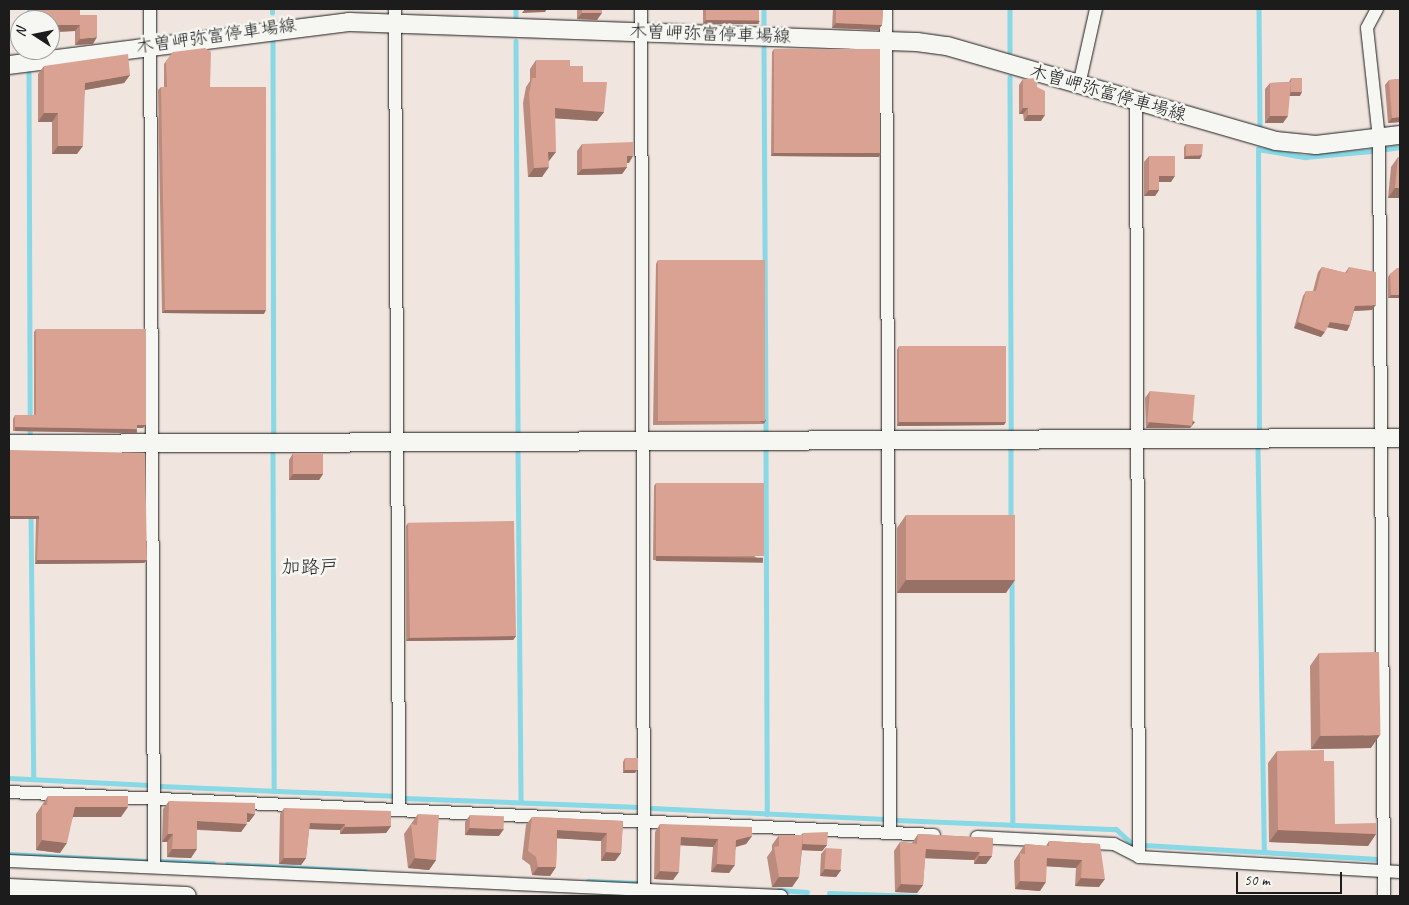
<!DOCTYPE html>
<html>
<head>
<meta charset="utf-8">
<style>
	body { margin:0 }
	#map { position:relative; width:1409px; height:905px; overflow:hidden; background:#f0e5df; font-family:Caveat,"Klee One",sans-serif }
	div>[style] { position:absolute }
	[style*='--x'] { left:calc(var(--x)*1px); top:calc(var(--y)*1px); width:calc(var(--w)*1px); rotate:calc(var(--a)*1deg) }
	.stream>* { height:4.5px; margin:-2.25px; padding:0 2.25px; transform-origin:2.25px; border-radius:2.25px; background:#88d8e5 }
	.roads { filter:drop-shadow(0 0 1px #1c1c1c) drop-shadow(0 0 1px #1c1c1c) }
	.street>* { height:12px; margin:-6px; padding:0 6px; transform-origin:6px; border-radius:6px; background:#f6f6f2 }
	.secondary>* { height:18px; margin:-9px; padding:0 9px; transform-origin:9px; border-radius:9px; background:#f6f6f2 }
	.wall>* { inset:0; background:#bb8b7e; transform-origin:0 0 }
	.shaded-wall>* { inset:0; background:#987166; transform-origin:0 0 }
	.building>* { inset:0; background:#d9a292; transform-origin:0 0 }
	span { translate:-50% -50%; white-space:nowrap; text-align:center; line-height:1.15; -webkit-text-stroke:5px #f6f6f2; paint-order:stroke }
	.street-label { font-size:18px; color:#1c1c1c }
	.neighbourhood-label { font-size:19px; color:#1c1c1c }
	.frame { position:absolute; inset:0; border:10px solid #1c1c1c; pointer-events:none }
	.north { position:absolute; left:10px; top:10px; width:50px; height:50px; box-sizing:border-box; background:#f6f6f2; border:1px solid #9f9f9c; border-radius:50%; rotate:281deg; font-size:14px; font-weight:700; line-height:20px; text-align:center; color:#1c1c1c }
	.north::after { content:''; display:block; margin:auto; width:18px; height:22px; background:#1c1c1c; clip-path:polygon(50% 0,100% 100%,50% 72%,0 100%) }
	.scale { position:absolute; left:1236px; top:872px; width:106px; height:22px; box-sizing:border-box; border:2px solid #1c1c1c; border-top:0; padding-left:6px; font-size:15px; line-height:18px; white-space:nowrap; color:#1c1c1c; -webkit-text-stroke:4px #f6f6f2; paint-order:stroke }
</style>
</head>
<body>
<div id="map">
	<div class="stream">
		<div style="--x:516;--y:9;--w:11;--a:90"></div>
		<div style="--x:764;--y:9;--w:19;--a:90"></div>
		<div style="--x:1010;--y:9;--w:42;--a:90"></div>
		<div style="--x:1259;--y:9;--w:119;--a:89.5"></div>
		<div style="--x:272;--y:13;--w:4;--a:-90"></div>
		<div style="--x:29;--y:20;--w:11;--a:-90"></div>
		<div style="--x:273;--y:38;--w:399;--a:89.9"></div>
		<div style="--x:516;--y:41;--w:392;--a:89.7"></div>
		<div style="--x:764;--y:47;--w:386;--a:89.7"></div>
		<div style="--x:29;--y:73;--w:361;--a:89.8"></div>
		<div style="--x:1010;--y:77;--w:358;--a:89.8"></div>
		<div style="--x:1386;--y:149;--w:14;--a:-8"></div>
		<div style="--x:1259;--y:431;--w:282;--a:-90.2"></div>
		<div style="--x:1258;--y:149;--w:48;--a:9.7"></div>
		<div style="--x:1305;--y:157;--w:66;--a:-5.2"></div>
		<div style="--x:1011;--y:443;--w:77;--a:90"></div>
		<div style="--x:1258;--y:447;--w:403;--a:89.1"></div>
		<div style="--x:766;--y:449;--w:365;--a:89.8"></div>
		<div style="--x:518;--y:450;--w:352;--a:89.5"></div>
		<div style="--x:273;--y:454;--w:337;--a:89.8"></div>
		<div style="--x:31;--y:514;--w:265;--a:89.4"></div>
		<div style="--x:1012;--y:580;--w:245;--a:89.8"></div>
		<div style="--x:9;--y:778;--w:140;--a:2.9"></div>
		<div style="--x:160;--y:786;--w:234;--a:2.4"></div>
		<div style="--x:403;--y:798;--w:236;--a:2.2"></div>
		<div style="--x:652;--y:808;--w:233;--a:2.7"></div>
		<div style="--x:897;--y:820;--w:219;--a:2.4"></div>
		<div style="--x:1116;--y:829;--w:25;--a:42"></div>
		<div style="--x:1144;--y:845;--w:238;--a:3.4"></div>
		<div style="--x:9;--y:854;--w:137;--a:2.9"></div>
		<div style="--x:160;--y:861;--w:53;--a:2.2"></div>
		<div style="--x:227;--y:864;--w:138;--a:2.9"></div>
		<div style="--x:588;--y:881;--w:49;--a:2.3"></div>
		<div style="--x:779;--y:890;--w:28;--a:4"></div>
		<div style="--x:829;--y:893;--w:87;--a:2"></div>
	</div>
	<div class="roads">
		<div class="street">
			<div style="--x:150;--y:9;--w:858;--a:89.73"></div>
			<div style="--x:395;--y:9;--w:800;--a:89.71"></div>
			<div style="--x:641;--y:9;--w:881;--a:89.8"></div>
			<div style="--x:886;--y:9;--w:824;--a:89.72"></div>
			<div style="--x:1377;--y:9;--w:21;--a:118"></div>
			<div style="--x:1367;--y:28;--w:111;--a:83.8"></div>
			<div style="--x:1379;--y:138;--w:758;--a:89.62"></div>
			<div style="--x:1079;--y:85;--w:78;--a:-77.4"></div>
			<div style="--x:1136;--y:101;--w:756;--a:89.77"></div>
			<div style="--x:9;--y:792;--w:926;--a:2.66"></div>
			<div style="--x:977;--y:837;--w:137;--a:2.9"></div>
			<div style="--x:1114;--y:844;--w:28;--a:27"></div>
			<div style="--x:1139;--y:857;--w:261;--a:3.3"></div>
			<div style="--x:9;--y:861;--w:773;--a:2.6"></div>
		</div>
		<div class="secondary">
			<div style="--x:9;--y:65;--w:343;--a:-7.2"></div>
			<div style="--x:349;--y:22;--w:568;--a:2.02"></div>
			<div style="--x:917;--y:42;--w:30;--a:8"></div>
			<div style="--x:947;--y:46;--w:342;--a:16.1"></div>
			<div style="--x:1276;--y:141;--w:40;--a:5.7"></div>
			<div style="--x:1316;--y:145;--w:85;--a:-6.8"></div>
			<div style="--x:9;--y:444;--w:1391;--a:-0.25"></div>
			<div style="--x:9;--y:888;--w:178;--a:2.6"></div>
		</div>
	</div>
	<div class="wall">
		<div style="clip-path:polygon(35px 9px,80px 9px,80px 15px,93px 44px,75px 45px,75px 31px,55px 32px,55px 42px,51px 48px,50px 20px,35px 20px)"></div>
		<div style="clip-path:polygon(577px 9px,602px 9px,597px 20px,577px 19px)"></div>
		<div style="left:703px;top:9px;width:56px;height:15px"></div>
		<div style="clip-path:polygon(833px 9px,883px 9px,882px 25px,878px 30px,832px 28px)"></div>
		<div style="clip-path:polygon(774px 49px,879px 157px,771px 156px,772px 52px)"></div>
		<div style="clip-path:polygon(173px 52px,210px 87px,264px 314px,162px 313px,158px 90px,161px 87px,164px 87px,164px 64px)"></div>
		<div style="clip-path:polygon(536px 60px,570px 66px,604px 112px,597px 121px,555px 118px,549px 161px,542px 177px,528px 177px,523px 103px,526px 87px,530px 81px,530px 69px)"></div>
		<div style="clip-path:polygon(44px 66px,130px 75px,124px 83px,85px 90px,77px 154px,52px 154px,52px 122px,38px 122px,38px 74px)"></div>
		<div style="clip-path:polygon(1291px 78px,1300px 96px,1289px 96px,1283px 123px,1265px 123px,1265px 89px,1270px 83px,1289px 82px)"></div>
		<div style="clip-path:polygon(1023px 79px,1037px 87px,1041px 121px,1024px 121px,1023px 114px,1019px 114px,1019px 85px)"></div>
		<div style="clip-path:polygon(1400px 79px,1400px 122px,1388px 123px,1385px 85px,1389px 80px)"></div>
		<div style="clip-path:polygon(582px 144px,629px 163px,627px 163px,627px 167px,622px 174px,577px 175px,577px 151px)"></div>
		<div style="clip-path:polygon(1186px 144px,1200px 159px,1184px 159px,1184px 147px)"></div>
		<div style="clip-path:polygon(1149px 156px,1171px 182px,1159px 182px,1159px 190px,1155px 196px,1144px 196px,1144px 162px)"></div>
		<div style="clip-path:polygon(1398px 157px,1400px 198px,1388px 198px,1391px 167px)"></div>
		<div style="clip-path:polygon(658px 260px,764px 424px,653px 425px,656px 264px)"></div>
		<div style="clip-path:polygon(1322px 267px,1345px 273px,1349px 267px,1372px 310px,1354px 311px,1350px 325px,1347px 331px,1327px 327px,1321px 337px,1294px 328px,1303px 296px,1306px 291px,1313px 291px,1318px 272px)"></div>
		<div style="clip-path:polygon(1400px 268px,1400px 298px,1388px 298px,1388px 277px,1390px 274px)"></div>
		<div style="clip-path:polygon(36px 329px,143px 428px,137px 428px,134px 433px,13px 431px,13px 419px,15px 415px,34px 415px,34px 332px)"></div>
		<div style="clip-path:polygon(899px 346px,1004px 425px,897px 426px,897px 350px)"></div>
		<div style="clip-path:polygon(1150px 391px,1195px 422px,1190px 428px,1146px 428px,1145px 398px)"></div>
		<div style="clip-path:polygon(9px 450px,147px 560px,144px 563px,35px 564px,36px 519px,9px 519px)"></div>
		<div style="clip-path:polygon(293px 453px,323px 474px,319px 480px,289px 480px,289px 460px)"></div>
		<div style="clip-path:polygon(656px 483px,761px 561px,653px 560px,654px 486px)"></div>
		<div style="clip-path:polygon(906px 515px,1006px 593px,897px 593px,897px 528px)"></div>
		<div style="clip-path:polygon(408px 523px,516px 636px,513px 640px,406px 641px,406px 526px)"></div>
		<div style="clip-path:polygon(1319px 653px,1371px 748px,1311px 749px,1310px 666px)"></div>
		<div style="clip-path:polygon(1277px 751px,1324px 761px,1335px 824px,1376px 834px,1368px 846px,1269px 842px,1268px 763px)"></div>
		<div style="clip-path:polygon(625px 758px,635px 773px,623px 773px,623px 762px)"></div>
		<div style="clip-path:polygon(48px 796px,121px 817px,73px 817px,60px 853px,36px 850px,36px 814px)"></div>
		<div style="clip-path:polygon(169px 801px,255px 814px,249px 822px,247px 822px,241px 832px,197px 830px,191px 858px,167px 857px,167px 842px,162px 842px,163px 809px)"></div>
		<div style="clip-path:polygon(284px 808px,391px 826px,386px 833px,340px 834px,340px 830px,309px 829px,306px 858px,301px 865px,279px 864px,280px 814px)"></div>
		<div style="clip-path:polygon(418px 814px,436px 860px,429px 870px,408px 868px,404px 834px)"></div>
		<div style="clip-path:polygon(470px 815px,499px 836px,465px 835px,465px 822px)"></div>
		<div style="clip-path:polygon(532px 817px,623px 821px,621px 853px,615px 861px,601px 861px,601px 841px,557px 838px,556px 867px,550px 876px,532px 875px,530px 865px,522px 859px,526px 825px)"></div>
		<div style="clip-path:polygon(660px 824px,752px 836px,746px 844px,736px 847px,729px 873px,711px 872px,713px 847px,680px 845px,673px 880px,654px 879px,655px 832px)"></div>
		<div style="clip-path:polygon(803px 833px,827px 845px,822px 851px,802px 850px,799px 877px,792px 887px,772px 887px,767px 857px,772px 850px,772px 845px,779px 835px,801px 835px)"></div>
		<div style="clip-path:polygon(918px 834px,993px 838px,992px 856px,986px 864px,974px 864px,974px 860px,925px 858px,923px 885px,917px 893px,895px 892px,894px 851px,900px 842px,912px 843px)"></div>
		<div style="clip-path:polygon(1049px 841px,1100px 844px,1099px 887px,1075px 886px,1076px 868px,1046px 866px,1040px 891px,1015px 889px,1014px 861px,1025px 844px,1046px 846px)"></div>
		<div style="clip-path:polygon(826px 848px,841px 870px,836px 877px,820px 876px,821px 854px)"></div>
	</div>
	<div class="shaded-wall">
		<div style="clip-path:polygon(525px 9px,547px 9px,545px 12px,522px 13px)"></div>
		<div style="clip-path:polygon(582px 13px,602px 13px,597px 20px,577px 19px)"></div>
		<div style="clip-path:polygon(706px 20px,760px 21px,757px 24px,703px 24px)"></div>
		<div style="clip-path:polygon(836px 23px,882px 25px,878px 30px,832px 28px)"></div>
		<div style="clip-path:polygon(55px 25px,80px 25px,75px 31px,51px 32px)"></div>
		<div style="clip-path:polygon(97px 37px,93px 44px,75px 45px,80px 39px)"></div>
		<div style="clip-path:polygon(50px 42px,55px 42px,51px 48px,50px 48px)"></div>
		<div style="clip-path:polygon(130px 75px,124px 83px,79px 91px,85px 83px)"></div>
		<div style="clip-path:polygon(1291px 92px,1302px 92px,1300px 96px,1289px 96px)"></div>
		<div style="clip-path:polygon(555px 108px,604px 112px,597px 121px,549px 118px)"></div>
		<div style="clip-path:polygon(1023px 108px,1028px 108px,1023px 114px,1019px 114px)"></div>
		<div style="clip-path:polygon(44px 113px,58px 113px,52px 122px,38px 122px)"></div>
		<div style="clip-path:polygon(1028px 115px,1045px 115px,1041px 121px,1024px 121px)"></div>
		<div style="clip-path:polygon(1270px 116px,1288px 116px,1283px 123px,1265px 123px)"></div>
		<div style="clip-path:polygon(1400px 117px,1400px 122px,1388px 123px,1392px 118px)"></div>
		<div style="clip-path:polygon(58px 146px,83px 146px,77px 154px,52px 154px)"></div>
		<div style="clip-path:polygon(548px 152px,556px 152px,549px 161px,542px 161px)"></div>
		<div style="clip-path:polygon(773px 153px,881px 153px,879px 157px,771px 156px)"></div>
		<div style="clip-path:polygon(1202px 155px,1200px 159px,1184px 159px,1186px 156px)"></div>
		<div style="clip-path:polygon(627px 156px,633px 156px,629px 163px,622px 163px)"></div>
		<div style="clip-path:polygon(549px 167px,542px 177px,528px 177px,534px 168px)"></div>
		<div style="clip-path:polygon(627px 167px,622px 174px,577px 175px,582px 169px)"></div>
		<div style="clip-path:polygon(1159px 176px,1175px 176px,1171px 182px,1155px 182px)"></div>
		<div style="clip-path:polygon(1395px 188px,1400px 188px,1400px 198px,1388px 198px)"></div>
		<div style="clip-path:polygon(1149px 190px,1159px 190px,1155px 196px,1144px 196px)"></div>
		<div style="clip-path:polygon(1391px 295px,1400px 295px,1400px 298px,1388px 298px)"></div>
		<div style="clip-path:polygon(1376px 305px,1372px 310px,1351px 311px,1355px 306px)"></div>
		<div style="clip-path:polygon(165px 310px,266px 310px,264px 314px,162px 313px)"></div>
		<div style="clip-path:polygon(1298px 322px,1325px 332px,1321px 337px,1294px 328px)"></div>
		<div style="clip-path:polygon(1330px 322px,1350px 325px,1347px 331px,1326px 327px)"></div>
		<div style="left:766px;top:420px;width:4px;height:111px;rotate:117deg"></div>
		<div style="clip-path:polygon(899px 422px,1006px 422px,1004px 425px,897px 426px)"></div>
		<div style="clip-path:polygon(1150px 422px,1195px 422px,1190px 428px,1146px 428px)"></div>
		<div style="clip-path:polygon(137px 425px,146px 425px,143px 428px,134px 428px)"></div>
		<div style="left:15px;top:427px;width:122px;height:4px;rotate:1deg"></div>
		<div style="clip-path:polygon(293px 474px,323px 474px,319px 480px,289px 480px)"></div>
		<div style="left:9px;top:516px;width:30px;height:3px"></div>
		<div style="left:656px;top:556px;width:107px;height:5px;rotate:1deg"></div>
		<div style="clip-path:polygon(37px 560px,147px 560px,144px 563px,35px 564px)"></div>
		<div style="clip-path:polygon(906px 580px,1015px 580px,1006px 593px,897px 593px)"></div>
		<div style="clip-path:polygon(516px 636px,513px 640px,406px 641px,409px 638px)"></div>
		<div style="clip-path:polygon(1380px 735px,1371px 748px,1311px 749px,1320px 736px)"></div>
		<div style="clip-path:polygon(638px 769px,635px 773px,623px 773px,625px 770px)"></div>
		<div style="clip-path:polygon(75px 807px,128px 807px,121px 817px,68px 817px)"></div>
		<div style="clip-path:polygon(247px 813px,255px 814px,249px 822px,241px 821px)"></div>
		<div style="clip-path:polygon(197px 821px,247px 824px,241px 832px,192px 829px)"></div>
		<div style="clip-path:polygon(310px 823px,345px 824px,340px 830px,306px 829px)"></div>
		<div style="clip-path:polygon(391px 826px,386px 833px,340px 834px,345px 827px)"></div>
		<div style="clip-path:polygon(470px 828px,504px 829px,499px 836px,465px 835px)"></div>
		<div style="clip-path:polygon(557px 830px,607px 833px,601px 841px,552px 838px)"></div>
		<div style="clip-path:polygon(1278px 830px,1376px 834px,1368px 846px,1269px 842px)"></div>
		<div style="clip-path:polygon(168px 834px,173px 834px,167px 842px,162px 842px)"></div>
		<div style="clip-path:polygon(752px 836px,746px 844px,731px 848px,736px 840px)"></div>
		<div style="clip-path:polygon(681px 837px,718px 839px,713px 847px,675px 845px)"></div>
		<div style="clip-path:polygon(42px 840px,67px 843px,60px 853px,36px 850px)"></div>
		<div style="clip-path:polygon(803px 844px,827px 845px,822px 851px,798px 850px)"></div>
		<div style="clip-path:polygon(172px 849px,197px 849px,191px 858px,167px 857px)"></div>
		<div style="clip-path:polygon(926px 849px,980px 852px,974px 860px,920px 858px)"></div>
		<div style="clip-path:polygon(606px 852px,621px 853px,615px 861px,601px 861px)"></div>
		<div style="clip-path:polygon(979px 856px,992px 856px,986px 864px,974px 864px)"></div>
		<div style="clip-path:polygon(284px 858px,306px 858px,301px 865px,279px 864px)"></div>
		<div style="clip-path:polygon(415px 858px,436px 860px,429px 870px,408px 868px)"></div>
		<div style="clip-path:polygon(1047px 858px,1082px 860px,1076px 868px,1041px 866px)"></div>
		<div style="clip-path:polygon(717px 864px,735px 865px,729px 873px,711px 872px)"></div>
		<div style="clip-path:polygon(538px 867px,556px 867px,550px 876px,532px 875px)"></div>
		<div style="clip-path:polygon(825px 869px,841px 870px,836px 877px,820px 876px)"></div>
		<div style="clip-path:polygon(660px 871px,679px 872px,673px 880px,654px 879px)"></div>
		<div style="clip-path:polygon(779px 877px,799px 877px,792px 887px,772px 887px)"></div>
		<div style="clip-path:polygon(1081px 878px,1105px 879px,1099px 887px,1075px 886px)"></div>
		<div style="clip-path:polygon(1020px 881px,1046px 882px,1040px 891px,1015px 889px)"></div>
		<div style="clip-path:polygon(901px 884px,923px 885px,917px 893px,895px 892px)"></div>
	</div>
	<div class="building">
		<div style="clip-path:polygon(39px 9px,80px 9px,80px 15px,97px 15px,97px 37px,80px 39px,80px 25px,55px 25px,55px 42px,50px 42px,50px 20px,39px 20px)"></div>
		<div style="left:582px;top:9px;width:20px;height:4px"></div>
		<div style="left:706px;top:9px;width:53px;height:11px"></div>
		<div style="clip-path:polygon(836px 9px,883px 9px,882px 25px,836px 23px)"></div>
		<div style="clip-path:polygon(205px 48px,211px 52px,210px 87px,266px 87px,266px 310px,165px 310px,161px 87px,167px 87px,166px 61px,173px 52px)"></div>
		<div style="left:774px;top:49px;width:106px;height:104px"></div>
		<div style="clip-path:polygon(128px 54px,130px 75px,85px 83px,83px 146px,58px 146px,58px 113px,44px 113px,44px 66px)"></div>
		<div style="clip-path:polygon(536px 60px,570px 60px,570px 66px,583px 66px,583px 82px,607px 82px,604px 112px,555px 108px,556px 152px,548px 152px,549px 167px,534px 168px,529px 94px,532px 78px,536px 78px)"></div>
		<div style="clip-path:polygon(1037px 78px,1037px 87px,1045px 91px,1045px 115px,1028px 115px,1028px 108px,1023px 108px,1023px 79px)"></div>
		<div style="left:1291px;top:78px;width:11px;height:14px"></div>
		<div style="clip-path:polygon(1400px 79px,1400px 117px,1392px 118px,1389px 80px)"></div>
		<div style="clip-path:polygon(1291px 82px,1288px 116px,1270px 116px,1270px 83px)"></div>
		<div style="clip-path:polygon(633px 142px,633px 156px,627px 156px,627px 167px,582px 169px,582px 144px)"></div>
		<div style="clip-path:polygon(1186px 144px,1203px 144px,1202px 155px,1186px 156px)"></div>
		<div style="clip-path:polygon(1149px 156px,1175px 156px,1175px 176px,1159px 176px,1159px 190px,1149px 190px)"></div>
		<div style="clip-path:polygon(1398px 157px,1400px 157px,1400px 188px,1395px 188px)"></div>
		<div style="left:658px;top:260px;width:107px;height:161px"></div>
		<div style="clip-path:polygon(1322px 267px,1347px 273px,1349px 267px,1376px 272px,1376px 305px,1355px 306px,1350px 325px,1330px 322px,1325px 332px,1298px 322px,1306px 291px,1316px 291px)"></div>
		<div style="clip-path:polygon(1397px 268px,1400px 268px,1400px 295px,1391px 295px,1390px 274px)"></div>
		<div style="clip-path:polygon(36px 329px,146px 329px,146px 425px,137px 425px,137px 429px,15px 427px,15px 415px,36px 415px)"></div>
		<div style="left:899px;top:346px;width:107px;height:76px"></div>
		<div style="left:1150px;top:391px;width:45px;height:31px;rotate:5deg"></div>
		<div style="clip-path:polygon(9px 450px,145px 453px,147px 560px,37px 560px,39px 516px,9px 516px)"></div>
		<div style="left:293px;top:453px;width:30px;height:21px"></div>
		<div style="left:656px;top:483px;width:108px;height:73px"></div>
		<div style="left:906px;top:515px;width:109px;height:65px"></div>
		<div style="left:514px;top:521px;width:115px;height:106px;rotate:89deg"></div>
		<div style="left:1379px;top:652px;width:83px;height:60px;rotate:89deg"></div>
		<div style="clip-path:polygon(1324px 750px,1324px 761px,1334px 761px,1335px 824px,1376px 823px,1376px 834px,1278px 830px,1277px 751px)"></div>
		<div style="left:625px;top:758px;width:13px;height:12px"></div>
		<div style="clip-path:polygon(48px 796px,128px 796px,128px 807px,75px 807px,67px 843px,42px 840px,42px 805px,47px 805px)"></div>
		<div style="clip-path:polygon(169px 801px,255px 803px,255px 814px,247px 813px,247px 824px,197px 821px,197px 849px,172px 849px,173px 834px,168px 834px)"></div>
		<div style="clip-path:polygon(284px 808px,391px 811px,391px 826px,345px 827px,345px 824px,310px 823px,306px 858px,284px 858px)"></div>
		<div style="clip-path:polygon(418px 814px,439px 815px,436px 860px,415px 858px,411px 824px,417px 825px)"></div>
		<div style="left:470px;top:815px;width:34px;height:13px;rotate:2deg"></div>
		<div style="clip-path:polygon(532px 817px,623px 821px,621px 853px,606px 852px,607px 833px,557px 830px,556px 867px,538px 867px,536px 857px,528px 851px)"></div>
		<div style="clip-path:polygon(660px 824px,752px 827px,752px 836px,736px 840px,735px 865px,717px 864px,718px 839px,681px 837px,679px 872px,660px 871px)"></div>
		<div style="clip-path:polygon(828px 832px,827px 845px,803px 844px,803px 833px)"></div>
		<div style="clip-path:polygon(918px 834px,993px 838px,992px 856px,979px 856px,980px 852px,926px 849px,923px 885px,901px 884px,900px 842px,917px 844px)"></div>
		<div style="clip-path:polygon(779px 835px,803px 835px,799px 877px,779px 877px,774px 847px,779px 846px)"></div>
		<div style="clip-path:polygon(1049px 841px,1100px 844px,1105px 879px,1081px 878px,1082px 860px,1047px 858px,1046px 882px,1020px 881px,1020px 853px,1025px 854px,1025px 844px,1049px 846px)"></div>
		<div style="left:826px;top:848px;width:16px;height:21px;rotate:4deg"></div>
	</div>
	<div class="street-label">
		<span style="left:710px;top:34px;rotate:2deg">木曽岬弥富停車場線</span>
		<span style="left:216px;top:36px;rotate:-8deg">木曽岬弥富停車場線</span>
		<span style="left:1108px;top:93px;rotate:16deg">木曽岬弥富停車場線</span>
	</div>
	<div class="neighbourhood-label">
		<span style="left:310px;top:568px">加路戸</span>
	</div>
	<div class="frame"></div>
	<div class="north">N</div>
	<div class="scale">50 m</div>
</div>
</body>
</html>
